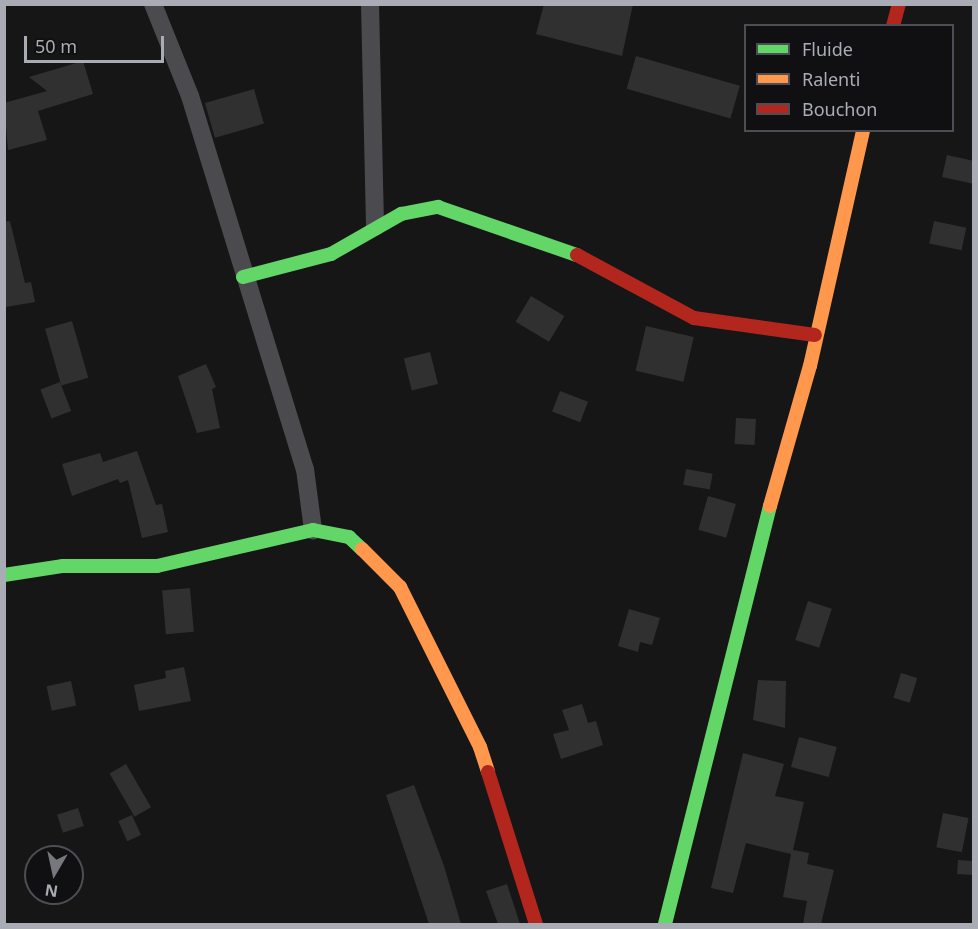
<!DOCTYPE html>
<html>
<head>
<meta charset="utf-8">
<style>
	body { margin:0 }
	#map { position:relative; width:978px; height:929px; overflow:hidden; background:#161616; font-family:"Noto Sans",sans-serif }
	div>[style] { position:absolute }
	[style*='--x'] { left:calc(var(--x)*1px); top:calc(var(--y)*1px); width:calc(var(--w)*1px); rotate:calc(var(--a)*1deg) }
	.building>* { inset:0; background:#303031; transform-origin:0 0 }
	.street>* { height:18px; margin:-9px; padding:0 9px; transform-origin:9px; border-radius:9px; background:#4b4b4f }
	.fast>* { height:14px; margin:-7px; padding:0 7px; transform-origin:7px; border-radius:7px; background:#63d668 }
	.slow>* { height:14px; margin:-7px; padding:0 7px; transform-origin:7px; border-radius:7px; background:#ff974d }
	.jam>* { height:14px; margin:-7px; padding:0 7px; transform-origin:7px; border-radius:7px; background:#b3261e }
	span { translate:-50% -50%; white-space:nowrap; text-align:center; line-height:1.15; -webkit-text-stroke:6px #101012; paint-order:stroke }
	.frame { position:absolute; inset:0; border:6px solid #a9acb5; pointer-events:none }
	.legend { position:absolute; left:744px; top:24px; width:210px; height:108px; box-sizing:border-box; background:#101012; border:2px solid #4d4e53; margin:0; padding:8px 10px; list-style:none; font-size:18px; color:#a9acb5 }
	.legend li { display:flex; align-items:center; gap:12px; height:30px }
	.legend b { width:30px; border:2px solid #4d4e53 }
	.north { position:absolute; left:24px; top:845px; width:60px; height:60px; box-sizing:border-box; background:#101012; border:2px solid #4d4e53; border-radius:50%; rotate:189deg; font-size:16px; font-weight:700; line-height:24px; text-align:center; color:#a9acb5 }
	.north::after { content:''; display:block; margin:auto; width:21px; height:27px; background:#76787d; clip-path:polygon(50% 0,100% 100%,50% 72%,0 100%) }
	.scale { position:absolute; left:24px; top:36px; width:140px; height:27px; box-sizing:border-box; border:3px solid #a9acb5; border-top:0; padding-left:8px; font-size:18px; line-height:21px; white-space:nowrap; color:#a9acb5; -webkit-text-stroke:4px #101012; paint-order:stroke }
</style>
</head>
<body>
<div id="map">
	<div class="building">
		<div style="clip-path:polygon(544px 4px,633px 4px,622px 56px,536px 34px)"></div>
		<div style="left:636px;top:56px;width:108px;height:34px;rotate:16deg"></div>
		<div style="clip-path:polygon(83px 61px,93px 94px,38px 111px,47px 140px,8px 150px,4px 103px,47px 91px,29px 77px)"></div>
		<div style="left:254px;top:89px;width:36px;height:51px;rotate:74deg"></div>
		<div style="clip-path:polygon(947px 155px,974px 161px,974px 184px,942px 177px)"></div>
		<div style="clip-path:polygon(10px 221px,25px 283px,31px 282px,35px 302px,6px 307px,4px 222px)"></div>
		<div style="left:934px;top:221px;width:33px;height:23px;rotate:12deg"></div>
		<div style="left:531px;top:296px;width:39px;height:30px;rotate:31deg"></div>
		<div style="left:72px;top:321px;width:59px;height:28px;rotate:74deg"></div>
		<div style="left:646px;top:326px;width:49px;height:46px;rotate:13deg"></div>
		<div style="left:430px;top:352px;width:33px;height:27px;rotate:76deg"></div>
		<div style="clip-path:polygon(206px 364px,216px 387px,212px 389px,220px 428px,197px 433px,178px 376px)"></div>
		<div style="left:60px;top:382px;width:31px;height:21px;rotate:69deg"></div>
		<div style="left:560px;top:391px;width:30px;height:22px;rotate:21deg"></div>
		<div style="left:736px;top:418px;width:20px;height:26px;rotate:3deg"></div>
		<div style="clip-path:polygon(137px 451px,156px 505px,162px 504px,168px 532px,142px 538px,128px 480px,120px 483px,118px 479px,72px 496px,62px 464px,100px 453px,103px 462px)"></div>
		<div style="left:686px;top:469px;width:27px;height:16px;rotate:10deg"></div>
		<div style="left:708px;top:496px;width:29px;height:35px;rotate:16deg"></div>
		<div style="left:190px;top:588px;width:44px;height:28px;rotate:85deg"></div>
		<div style="left:808px;top:601px;width:25px;height:41px;rotate:18deg"></div>
		<div style="clip-path:polygon(629px 609px,660px 618px,652px 645px,640px 642px,638px 652px,618px 646px)"></div>
		<div style="clip-path:polygon(184px 667px,191px 701px,139px 711px,134px 685px,166px 678px,165px 671px)"></div>
		<div style="left:901px;top:673px;width:17px;height:26px;rotate:17deg"></div>
		<div style="clip-path:polygon(758px 680px,786px 681px,785px 728px,753px 720px)"></div>
		<div style="left:71px;top:681px;width:25px;height:25px;rotate:78deg"></div>
		<div style="clip-path:polygon(582px 704px,588px 723px,596px 721px,603px 745px,561px 759px,553px 734px,569px 730px,562px 710px)"></div>
		<div style="left:799px;top:737px;width:39px;height:31px;rotate:15deg"></div>
		<div style="clip-path:polygon(743px 753px,784px 764px,775px 796px,804px 802px,793px 850px,809px 853px,807px 864px,834px 870px,821px 924px,803px 924px,807px 901px,783px 897px,791px 854px,746px 843px,733px 893px,711px 888px)"></div>
		<div style="left:126px;top:764px;width:50px;height:19px;rotate:60deg"></div>
		<div style="clip-path:polygon(414px 785px,444px 866px,461px 924px,429px 924px,386px 795px)"></div>
		<div style="left:78px;top:808px;width:19px;height:22px;rotate:72deg"></div>
		<div style="left:943px;top:813px;width:26px;height:35px;rotate:11deg"></div>
		<div style="left:132px;top:815px;width:22px;height:15px;rotate:66deg"></div>
		<div style="left:958px;top:860px;width:15px;height:14px;rotate:4deg"></div>
		<div style="clip-path:polygon(507px 884px,520px 924px,498px 924px,486px 891px)"></div>
	</div>
	<div class="street">
		<div style="--x:153;--y:4;--w:99;--a:68.1"></div>
		<div style="--x:190;--y:96;--w:390;--a:72.9"></div>
		<div style="--x:305;--y:469;--w:62;--a:82.5"></div>
		<div style="--x:370;--y:4;--w:223;--a:88.7"></div>
	</div>
	<div class="fast">
		<div style="--x:243;--y:277;--w:91;--a:-14.6"></div>
		<div style="--x:331;--y:254;--w:81;--a:-29.7"></div>
		<div style="--x:401;--y:214;--w:38;--a:-11"></div>
		<div style="--x:438;--y:207;--w:147;--a:19.1"></div>
		<div style="--x:4;--y:575;--w:60;--a:-8.7"></div>
		<div style="--x:63;--y:566;--w:94;--a:0"></div>
		<div style="--x:157;--y:566;--w:160;--a:-13"></div>
		<div style="--x:313;--y:530;--w:37;--a:11"></div>
		<div style="--x:349;--y:537;--w:18;--a:43"></div>
		<div style="--x:665;--y:924;--w:431;--a:-75.9"></div>
	</div>
	<div class="slow">
		<div style="--x:770;--y:506;--w:146;--a:-74.1"></div>
		<div style="--x:810;--y:366;--w:242;--a:-77.3"></div>
		<div style="--x:362;--y:549;--w:54;--a:45"></div>
		<div style="--x:400;--y:587;--w:179;--a:63.4"></div>
		<div style="--x:480;--y:747;--w:26;--a:72"></div>
	</div>
	<div class="jam">
		<div style="--x:893;--y:26;--w:23;--a:-75"></div>
		<div style="--x:577;--y:255;--w:133;--a:28.3"></div>
		<div style="--x:694;--y:318;--w:122;--a:8"></div>
		<div style="--x:488;--y:772;--w:159;--a:72.5"></div>
	</div>
	<div class="frame"></div>
	<ul class="legend">
	<li><b style="height:8px;background:#63d668"></b>Fluide</li>
	<li><b style="height:8px;background:#ff974d"></b>Ralenti</li>
	<li><b style="height:8px;background:#b3261e"></b>Bouchon</li>
	</ul>
	<div class="north">N</div>
	<div class="scale">50 m</div>
</div>
</body>
</html>
